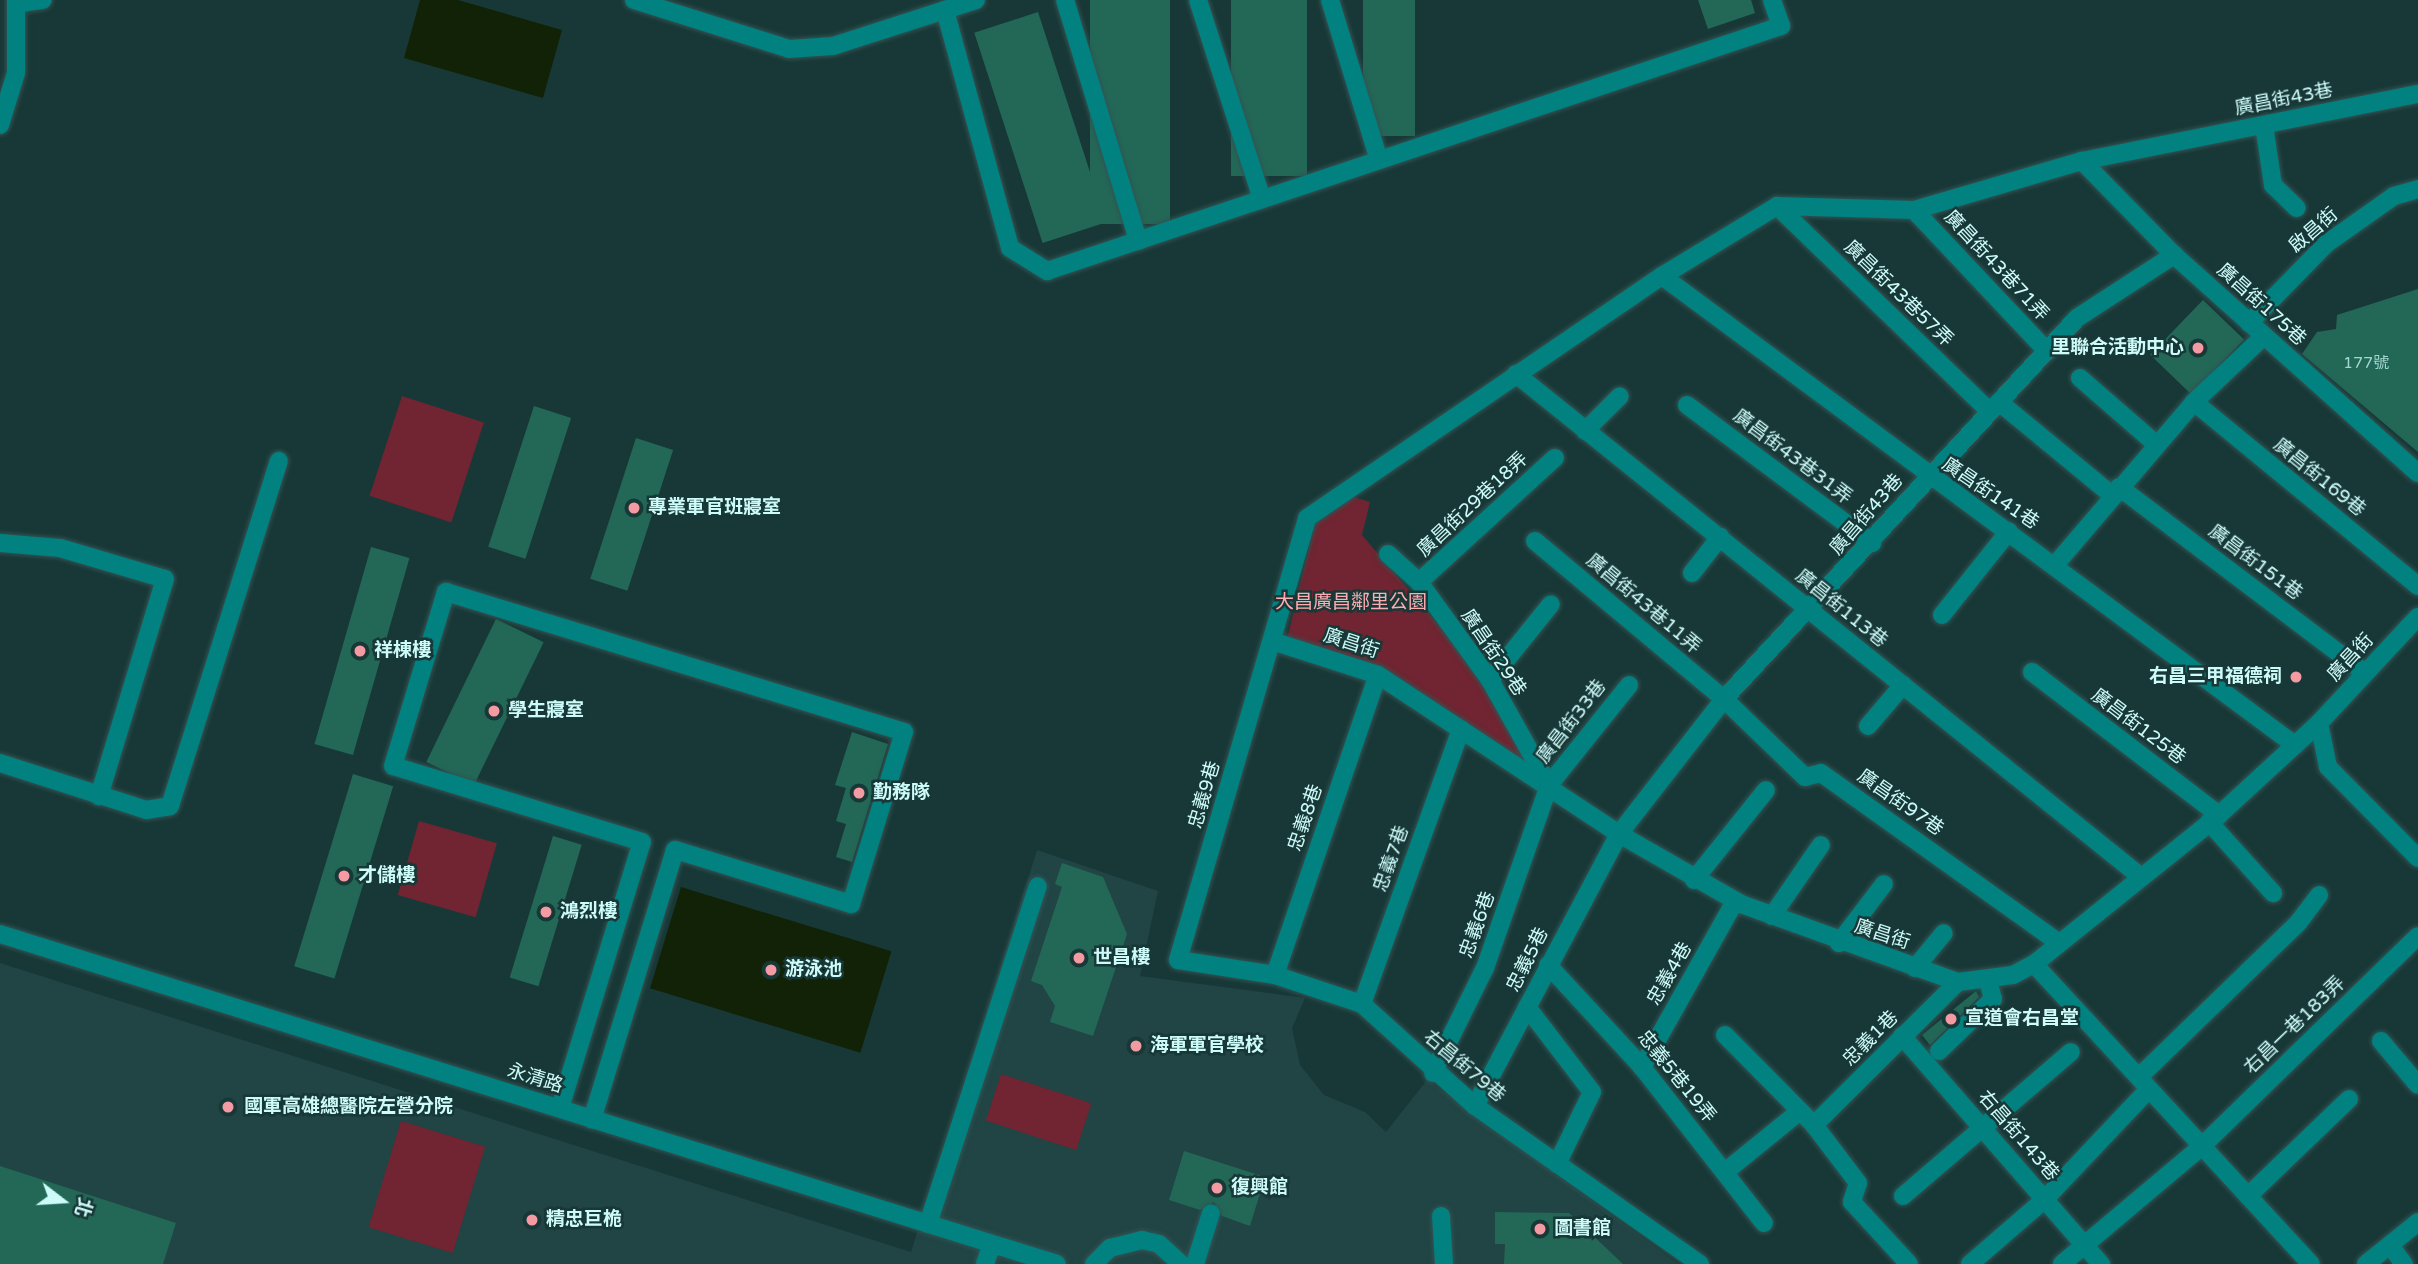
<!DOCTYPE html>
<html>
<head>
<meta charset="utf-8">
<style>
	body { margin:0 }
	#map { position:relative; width:2418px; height:1264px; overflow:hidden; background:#183837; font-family:"Varela Round","Noto Sans TC",sans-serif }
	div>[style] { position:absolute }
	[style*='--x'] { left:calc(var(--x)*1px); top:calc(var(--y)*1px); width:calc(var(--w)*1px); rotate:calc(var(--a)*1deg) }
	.built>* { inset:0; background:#214444 }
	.green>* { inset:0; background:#712431; transform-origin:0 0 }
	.water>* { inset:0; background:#122206; transform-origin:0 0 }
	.building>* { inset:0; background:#236857; transform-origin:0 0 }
	.roads { filter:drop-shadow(0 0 2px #315453) drop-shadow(0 0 2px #315453) }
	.minor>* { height:18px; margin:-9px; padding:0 9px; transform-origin:9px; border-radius:9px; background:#018180 }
	.dots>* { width:19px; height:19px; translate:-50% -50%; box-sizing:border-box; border:4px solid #183837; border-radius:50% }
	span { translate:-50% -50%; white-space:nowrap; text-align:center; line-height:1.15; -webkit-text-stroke:5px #183837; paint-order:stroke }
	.number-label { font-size:16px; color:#a2d6d0 }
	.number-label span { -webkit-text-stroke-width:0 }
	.street-label { font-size:19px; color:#cdfbf9 }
	.poi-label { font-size:19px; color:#cdfbf9; font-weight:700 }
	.right { translate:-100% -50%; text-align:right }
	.left { translate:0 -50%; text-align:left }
	.park-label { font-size:19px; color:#feacb3 }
	.north { position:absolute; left:28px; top:1166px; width:70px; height:70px; -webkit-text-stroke:5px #183837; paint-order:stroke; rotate:107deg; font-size:19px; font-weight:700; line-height:28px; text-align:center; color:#cdfbf9 }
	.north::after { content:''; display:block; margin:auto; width:24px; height:32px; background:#cdfbf9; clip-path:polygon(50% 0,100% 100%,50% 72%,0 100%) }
</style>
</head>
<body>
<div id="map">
	<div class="built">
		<div style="clip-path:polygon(1037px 850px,1158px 891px,1140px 976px,1305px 998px,1292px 1028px,1300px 1065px,1324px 1095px,1365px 1112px,1386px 1132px,1427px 1080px,1678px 1264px,0 1264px,0 963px,911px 1252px)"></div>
	</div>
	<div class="green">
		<div style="left:402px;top:396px;width:86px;height:105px;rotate:18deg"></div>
		<div style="clip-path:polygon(1351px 496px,1370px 502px,1362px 535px,1480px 674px,1532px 768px,1380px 669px,1287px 639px,1315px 523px)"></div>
		<div style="left:419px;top:821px;width:81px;height:77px;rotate:16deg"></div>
		<div style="left:1001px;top:1074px;width:95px;height:49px;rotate:18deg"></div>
		<div style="left:401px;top:1121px;width:88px;height:111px;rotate:17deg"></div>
	</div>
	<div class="water">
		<div style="clip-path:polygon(420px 0,458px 0,562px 30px,543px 98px,404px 58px)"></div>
		<div style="left:681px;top:887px;width:220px;height:106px;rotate:17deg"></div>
	</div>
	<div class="building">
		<div style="left:1090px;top:0;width:80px;height:224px"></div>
		<div style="left:1231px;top:0;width:76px;height:176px"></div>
		<div style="left:1363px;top:0;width:52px;height:136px"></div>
		<div style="clip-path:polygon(1698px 0,1751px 0,1755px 13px,1708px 29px)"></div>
		<div style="left:1038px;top:12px;width:221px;height:67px;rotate:72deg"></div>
		<div style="clip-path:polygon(2418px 289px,2418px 452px,2302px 354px,2317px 332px,2336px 329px,2337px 315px)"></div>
		<div style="left:2203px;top:300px;width:57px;height:76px;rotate:44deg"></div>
		<div style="left:534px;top:406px;width:39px;height:148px;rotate:18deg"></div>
		<div style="left:636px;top:438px;width:39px;height:148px;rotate:18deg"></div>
		<div style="left:371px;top:547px;width:40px;height:205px;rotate:16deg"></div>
		<div style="left:496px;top:619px;width:53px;height:159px;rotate:26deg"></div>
		<div style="clip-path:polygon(852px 732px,888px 744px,852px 862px,836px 857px,846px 824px,836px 821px,846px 788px,835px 785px)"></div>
		<div style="left:353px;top:774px;width:42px;height:201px;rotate:17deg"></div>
		<div style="left:553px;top:836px;width:30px;height:148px;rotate:17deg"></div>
		<div style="clip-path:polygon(1062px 863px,1103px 877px,1127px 934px,1093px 1036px,1050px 1022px,1055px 1006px,1042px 985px,1031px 981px,1062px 887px,1055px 884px)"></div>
		<div style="clip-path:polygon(1976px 991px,1979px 997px,1930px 1045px,1922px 1035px)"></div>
		<div style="clip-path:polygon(1184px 1151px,1265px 1177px,1250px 1226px,1222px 1216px,1214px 1202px,1200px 1210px,1169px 1200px)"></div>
		<div style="clip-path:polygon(0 1166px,176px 1223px,163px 1264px,0 1264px)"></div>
		<div style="clip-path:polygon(1495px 1212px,1569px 1213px,1623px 1264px,1504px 1264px,1505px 1244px,1495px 1244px)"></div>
	</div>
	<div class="roads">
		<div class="minor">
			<div style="--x:634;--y:0;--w:163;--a:17.5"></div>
			<div style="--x:789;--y:49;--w:44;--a:-3.9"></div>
			<div style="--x:833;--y:46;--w:150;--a:-17.8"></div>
			<div style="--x:1065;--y:0;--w:252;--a:73.1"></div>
			<div style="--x:1198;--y:0;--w:209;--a:72.2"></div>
			<div style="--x:1330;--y:0;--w:167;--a:73"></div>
			<div style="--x:21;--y:3;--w:22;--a:-8"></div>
			<div style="--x:945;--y:10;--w:247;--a:74.7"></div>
			<div style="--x:1010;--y:248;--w:44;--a:31.9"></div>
			<div style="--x:1047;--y:271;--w:774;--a:-18.46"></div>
			<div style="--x:1781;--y:26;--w:28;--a:-109"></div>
			<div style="--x:0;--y:125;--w:54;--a:-72.9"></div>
			<div style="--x:16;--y:73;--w:73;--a:-90"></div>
			<div style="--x:2264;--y:125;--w:61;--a:81.5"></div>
			<div style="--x:2273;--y:185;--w:33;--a:44"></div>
			<div style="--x:2082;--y:161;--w:132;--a:45.6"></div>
			<div style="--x:2174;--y:255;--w:327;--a:41.8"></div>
			<div style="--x:1777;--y:206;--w:296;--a:44"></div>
			<div style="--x:1914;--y:210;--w:192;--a:46.7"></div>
			<div style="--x:1662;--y:276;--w:788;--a:36.54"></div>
			<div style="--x:2249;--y:323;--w:110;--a:-45.7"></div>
			<div style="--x:2326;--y:244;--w:83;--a:-35.2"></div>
			<div style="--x:2394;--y:196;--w:25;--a:-16"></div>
			<div style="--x:1516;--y:374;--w:801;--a:38.82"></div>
			<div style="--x:2080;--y:378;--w:101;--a:41"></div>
			<div style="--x:1999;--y:402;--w:146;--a:39.5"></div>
			<div style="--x:2194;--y:402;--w:290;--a:39.4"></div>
			<div style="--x:1687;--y:405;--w:231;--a:36.7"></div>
			<div style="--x:1585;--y:431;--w:49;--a:-45"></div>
			<div style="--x:2119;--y:487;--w:308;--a:37.1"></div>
			<div style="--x:1535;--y:541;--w:246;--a:39.9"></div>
			<div style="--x:1724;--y:699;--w:112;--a:43.9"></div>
			<div style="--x:1805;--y:777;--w:16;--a:-14"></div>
			<div style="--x:1821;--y:773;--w:292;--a:35.5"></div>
			<div style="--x:0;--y:543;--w:60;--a:4.8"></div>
			<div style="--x:60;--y:548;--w:109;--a:16.4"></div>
			<div style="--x:165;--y:579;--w:227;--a:106.9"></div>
			<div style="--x:1388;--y:554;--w:42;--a:42.1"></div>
			<div style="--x:1419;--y:582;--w:121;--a:54.1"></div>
			<div style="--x:1490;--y:680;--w:117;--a:60.8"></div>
			<div style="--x:2055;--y:565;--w:214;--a:-49.5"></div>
			<div style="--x:2194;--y:402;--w:96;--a:-43.3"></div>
			<div style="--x:1692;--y:573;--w:46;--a:-52.1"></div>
			<div style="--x:1419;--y:582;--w:184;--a:-42.4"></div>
			<div style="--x:1942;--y:615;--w:107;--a:-51.4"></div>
			<div style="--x:1272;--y:641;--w:111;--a:17.8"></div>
			<div style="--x:1378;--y:675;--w:289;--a:33.4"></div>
			<div style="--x:1619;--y:834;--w:141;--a:29.8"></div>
			<div style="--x:1741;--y:904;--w:231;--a:19.8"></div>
			<div style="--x:1958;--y:982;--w:55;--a:-7.3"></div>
			<div style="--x:2013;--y:975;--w:24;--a:-28"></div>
			<div style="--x:2034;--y:964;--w:238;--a:-38.8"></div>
			<div style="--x:2219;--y:815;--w:136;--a:-42.6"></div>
			<div style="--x:2319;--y:723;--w:145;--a:-47"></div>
			<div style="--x:2032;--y:672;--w:235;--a:37.4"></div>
			<div style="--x:1490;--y:680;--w:97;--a:-51.2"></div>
			<div style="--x:2319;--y:723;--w:45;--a:78.4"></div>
			<div style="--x:2328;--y:767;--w:128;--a:45.3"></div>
			<div style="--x:1868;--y:726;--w:54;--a:-49.5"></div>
			<div style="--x:0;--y:763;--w:153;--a:17.8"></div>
			<div style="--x:146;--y:810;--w:24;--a:-9"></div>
			<div style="--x:170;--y:806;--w:362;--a:-72.5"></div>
			<div style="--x:2209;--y:822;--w:96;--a:48"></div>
			<div style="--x:1694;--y:880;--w:115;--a:-51.3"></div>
			<div style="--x:1772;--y:916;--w:86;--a:-55.4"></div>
			<div style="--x:0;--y:934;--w:1107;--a:17.34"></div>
			<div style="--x:1839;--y:943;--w:74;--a:-52.7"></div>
			<div style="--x:2034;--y:964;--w:408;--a:47.3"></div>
			<div style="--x:1548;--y:965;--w:139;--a:47.3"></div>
			<div style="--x:1642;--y:1067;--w:198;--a:52"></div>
			<div style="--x:1915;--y:968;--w:45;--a:-50.4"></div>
			<div style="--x:1275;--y:975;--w:317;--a:-71.1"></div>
			<div style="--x:1362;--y:1004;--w:292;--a:-70.2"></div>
			<div style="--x:1527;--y:1007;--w:107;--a:52.6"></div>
			<div style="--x:1592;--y:1092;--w:80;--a:115.9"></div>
			<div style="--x:1725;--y:1035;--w:127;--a:45.3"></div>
			<div style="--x:1814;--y:1125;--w:73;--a:52.8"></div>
			<div style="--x:1858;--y:1183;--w:20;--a:108"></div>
			<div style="--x:1852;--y:1202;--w:84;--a:47.4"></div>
			<div style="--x:1902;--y:1036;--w:303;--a:48.9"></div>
			<div style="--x:2381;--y:1041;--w:57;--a:49.9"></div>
			<div style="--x:1939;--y:1051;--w:75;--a:-43.9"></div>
			<div style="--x:1993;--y:999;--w:20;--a:-105"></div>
			<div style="--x:1642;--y:1067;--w:190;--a:-60.7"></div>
			<div style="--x:1433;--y:1073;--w:117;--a:-63.7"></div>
			<div style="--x:1485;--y:968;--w:194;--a:-70.7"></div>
			<div style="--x:1549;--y:785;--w:128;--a:-51.3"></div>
			<div style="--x:2139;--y:1077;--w:221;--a:-44.1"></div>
			<div style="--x:2298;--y:923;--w:35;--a:-53"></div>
			<div style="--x:1475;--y:1106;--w:308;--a:-62.1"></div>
			<div style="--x:1619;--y:834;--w:171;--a:-52.1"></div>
			<div style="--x:1724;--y:699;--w:519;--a:-47.18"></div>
			<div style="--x:2077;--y:318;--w:116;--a:-33"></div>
			<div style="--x:560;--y:1108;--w:278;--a:-72.9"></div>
			<div style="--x:642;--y:842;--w:260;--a:-163"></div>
			<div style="--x:393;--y:766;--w:182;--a:-73.1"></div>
			<div style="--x:446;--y:592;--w:479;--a:17"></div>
			<div style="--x:904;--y:732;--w:180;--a:107.1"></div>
			<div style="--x:851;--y:904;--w:184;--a:-162.9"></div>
			<div style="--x:675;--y:850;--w:282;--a:107.1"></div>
			<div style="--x:1814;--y:1125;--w:203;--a:-44.8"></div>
			<div style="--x:1726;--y:1171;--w:95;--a:-39"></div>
			<div style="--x:1903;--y:1196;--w:221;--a:-40.6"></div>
			<div style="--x:2248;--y:1196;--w:140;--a:-43.8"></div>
			<div style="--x:1441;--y:1216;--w:48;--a:86.4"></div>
			<div style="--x:928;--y:1224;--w:355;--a:-72"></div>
			<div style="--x:2390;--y:1245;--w:24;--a:54"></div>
			<div style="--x:985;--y:1264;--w:21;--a:-71"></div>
			<div style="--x:1094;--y:1264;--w:23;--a:-45"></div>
			<div style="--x:1110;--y:1248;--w:33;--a:-14"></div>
			<div style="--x:1142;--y:1240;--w:17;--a:13"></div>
			<div style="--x:1159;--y:1244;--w:30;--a:42"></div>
			<div style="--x:1195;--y:1264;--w:53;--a:-72.6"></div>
			<div style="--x:1700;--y:1264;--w:275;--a:-144.9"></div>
			<div style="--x:1475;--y:1106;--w:152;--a:-137.9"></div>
			<div style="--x:1362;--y:1004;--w:92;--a:-161.6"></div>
			<div style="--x:1275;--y:975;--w:98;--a:-171.2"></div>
			<div style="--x:1178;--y:960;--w:460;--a:-73.7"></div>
			<div style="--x:1307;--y:518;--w:430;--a:-34.3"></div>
			<div style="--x:1662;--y:276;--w:135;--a:-31.3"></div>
			<div style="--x:1777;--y:206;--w:137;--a:1.7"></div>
			<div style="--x:1914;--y:210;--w:175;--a:-16.3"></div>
			<div style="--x:2082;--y:161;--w:343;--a:-11.3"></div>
			<div style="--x:1970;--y:1264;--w:99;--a:-40.9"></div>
			<div style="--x:2045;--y:1199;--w:151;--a:-46.6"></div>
			<div style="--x:2062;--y:1264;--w:183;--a:-40.1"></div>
			<div style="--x:2202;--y:1146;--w:301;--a:-44.2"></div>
			<div style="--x:2366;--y:1264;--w:67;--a:-38.9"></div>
		</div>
	</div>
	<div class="dots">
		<div style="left:2198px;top:348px;background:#f49aa3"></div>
		<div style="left:634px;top:508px;background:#f49aa3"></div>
		<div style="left:360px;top:651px;background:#f49aa3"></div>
		<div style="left:2296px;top:677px;background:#f49aa3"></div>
		<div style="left:494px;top:711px;background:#f49aa3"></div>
		<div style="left:859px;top:793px;background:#f49aa3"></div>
		<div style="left:344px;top:876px;background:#f49aa3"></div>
		<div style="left:546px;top:912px;background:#f49aa3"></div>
		<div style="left:1079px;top:958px;background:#f49aa3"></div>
		<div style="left:771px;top:970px;background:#f49aa3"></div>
		<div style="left:1951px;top:1019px;background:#f49aa3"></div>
		<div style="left:1136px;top:1046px;background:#f49aa3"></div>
		<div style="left:228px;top:1107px;background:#f49aa3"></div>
		<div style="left:1217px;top:1188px;background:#f49aa3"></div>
		<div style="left:532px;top:1220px;background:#f49aa3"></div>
		<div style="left:1540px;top:1229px;background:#f49aa3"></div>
	</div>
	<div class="number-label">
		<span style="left:2366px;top:363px">177號</span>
	</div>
	<div class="street-label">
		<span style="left:2284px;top:100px;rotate:-11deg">廣昌街43巷</span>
		<span style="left:2314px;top:231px;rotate:-41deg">啟昌街</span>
		<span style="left:1996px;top:266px;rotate:47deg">廣昌街43巷71弄</span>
		<span style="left:1898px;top:294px;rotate:44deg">廣昌街43巷57弄</span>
		<span style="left:2261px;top:305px;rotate:42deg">廣昌街175巷</span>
		<span style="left:1792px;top:457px;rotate:37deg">廣昌街43巷31弄</span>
		<span style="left:2319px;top:478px;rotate:39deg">廣昌街169巷</span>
		<span style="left:1990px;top:494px;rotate:34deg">廣昌街141巷</span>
		<span style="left:1473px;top:505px;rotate:-43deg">廣昌街29巷18弄</span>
		<span style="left:1867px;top:515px;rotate:-49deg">廣昌街43巷</span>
		<span style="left:2255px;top:563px;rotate:37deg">廣昌街151巷</span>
		<span style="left:1643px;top:604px;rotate:40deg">廣昌街43巷11弄</span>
		<span style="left:1841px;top:609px;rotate:39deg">廣昌街113巷</span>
		<span style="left:1351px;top:644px;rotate:18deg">廣昌街</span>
		<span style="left:1493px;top:653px;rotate:56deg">廣昌街29巷</span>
		<span style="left:2351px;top:658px;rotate:-47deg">廣昌街</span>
		<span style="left:1572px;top:722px;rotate:-52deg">廣昌街33巷</span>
		<span style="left:2138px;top:727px;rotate:37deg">廣昌街125巷</span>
		<span style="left:1205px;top:795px;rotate:-74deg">忠義9巷</span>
		<span style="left:1900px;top:803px;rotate:35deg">廣昌街97巷</span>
		<span style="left:1306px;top:818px;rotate:-71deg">忠義8巷</span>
		<span style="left:1392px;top:859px;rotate:-70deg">忠義7巷</span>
		<span style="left:1478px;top:925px;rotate:-70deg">忠義6巷</span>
		<span style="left:1882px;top:935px;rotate:18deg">廣昌街</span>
		<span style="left:1528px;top:960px;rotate:-63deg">忠義5巷</span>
		<span style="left:1670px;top:974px;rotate:-60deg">忠義4巷</span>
		<span style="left:2295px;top:1026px;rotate:-44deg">右昌一巷183弄</span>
		<span style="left:1871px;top:1039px;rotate:-45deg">忠義1巷</span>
		<span style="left:1464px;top:1067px;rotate:40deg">右昌街79巷</span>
		<span style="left:1676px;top:1077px;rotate:51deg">忠義5巷19弄</span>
		<span style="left:535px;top:1079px;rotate:17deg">永清路</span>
		<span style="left:2018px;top:1136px;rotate:49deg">右昌街143巷</span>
	</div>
	<div class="poi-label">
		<span class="right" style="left:2184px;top:348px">里聯合活動中心</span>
		<span class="left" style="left:648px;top:508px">專業軍官班寢室</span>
		<span class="left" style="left:374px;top:651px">祥棟樓</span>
		<span class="right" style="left:2282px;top:677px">右昌三甲福德祠</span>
		<span class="left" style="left:508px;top:711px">學生寢室</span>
		<span class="left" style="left:873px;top:793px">勤務隊</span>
		<span class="left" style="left:358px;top:876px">才儲樓</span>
		<span class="left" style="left:560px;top:912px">鴻烈樓</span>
		<span class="left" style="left:1093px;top:958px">世昌樓</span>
		<span class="left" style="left:785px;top:970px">游泳池</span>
		<span class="left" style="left:1965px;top:1019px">宣道會右昌堂</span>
		<span class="left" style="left:1150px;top:1046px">海軍軍官學校</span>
		<span class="left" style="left:244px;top:1107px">國軍高雄總醫院左營分院</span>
		<span class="left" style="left:1231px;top:1188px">復興館</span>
		<span class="left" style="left:546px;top:1220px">精忠巨桅</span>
		<span class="left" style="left:1554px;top:1229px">圖書館</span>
	</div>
	<div class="park-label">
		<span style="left:1351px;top:603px">大昌廣昌鄰里公園</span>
	</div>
	<div class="north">北</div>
</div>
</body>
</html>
